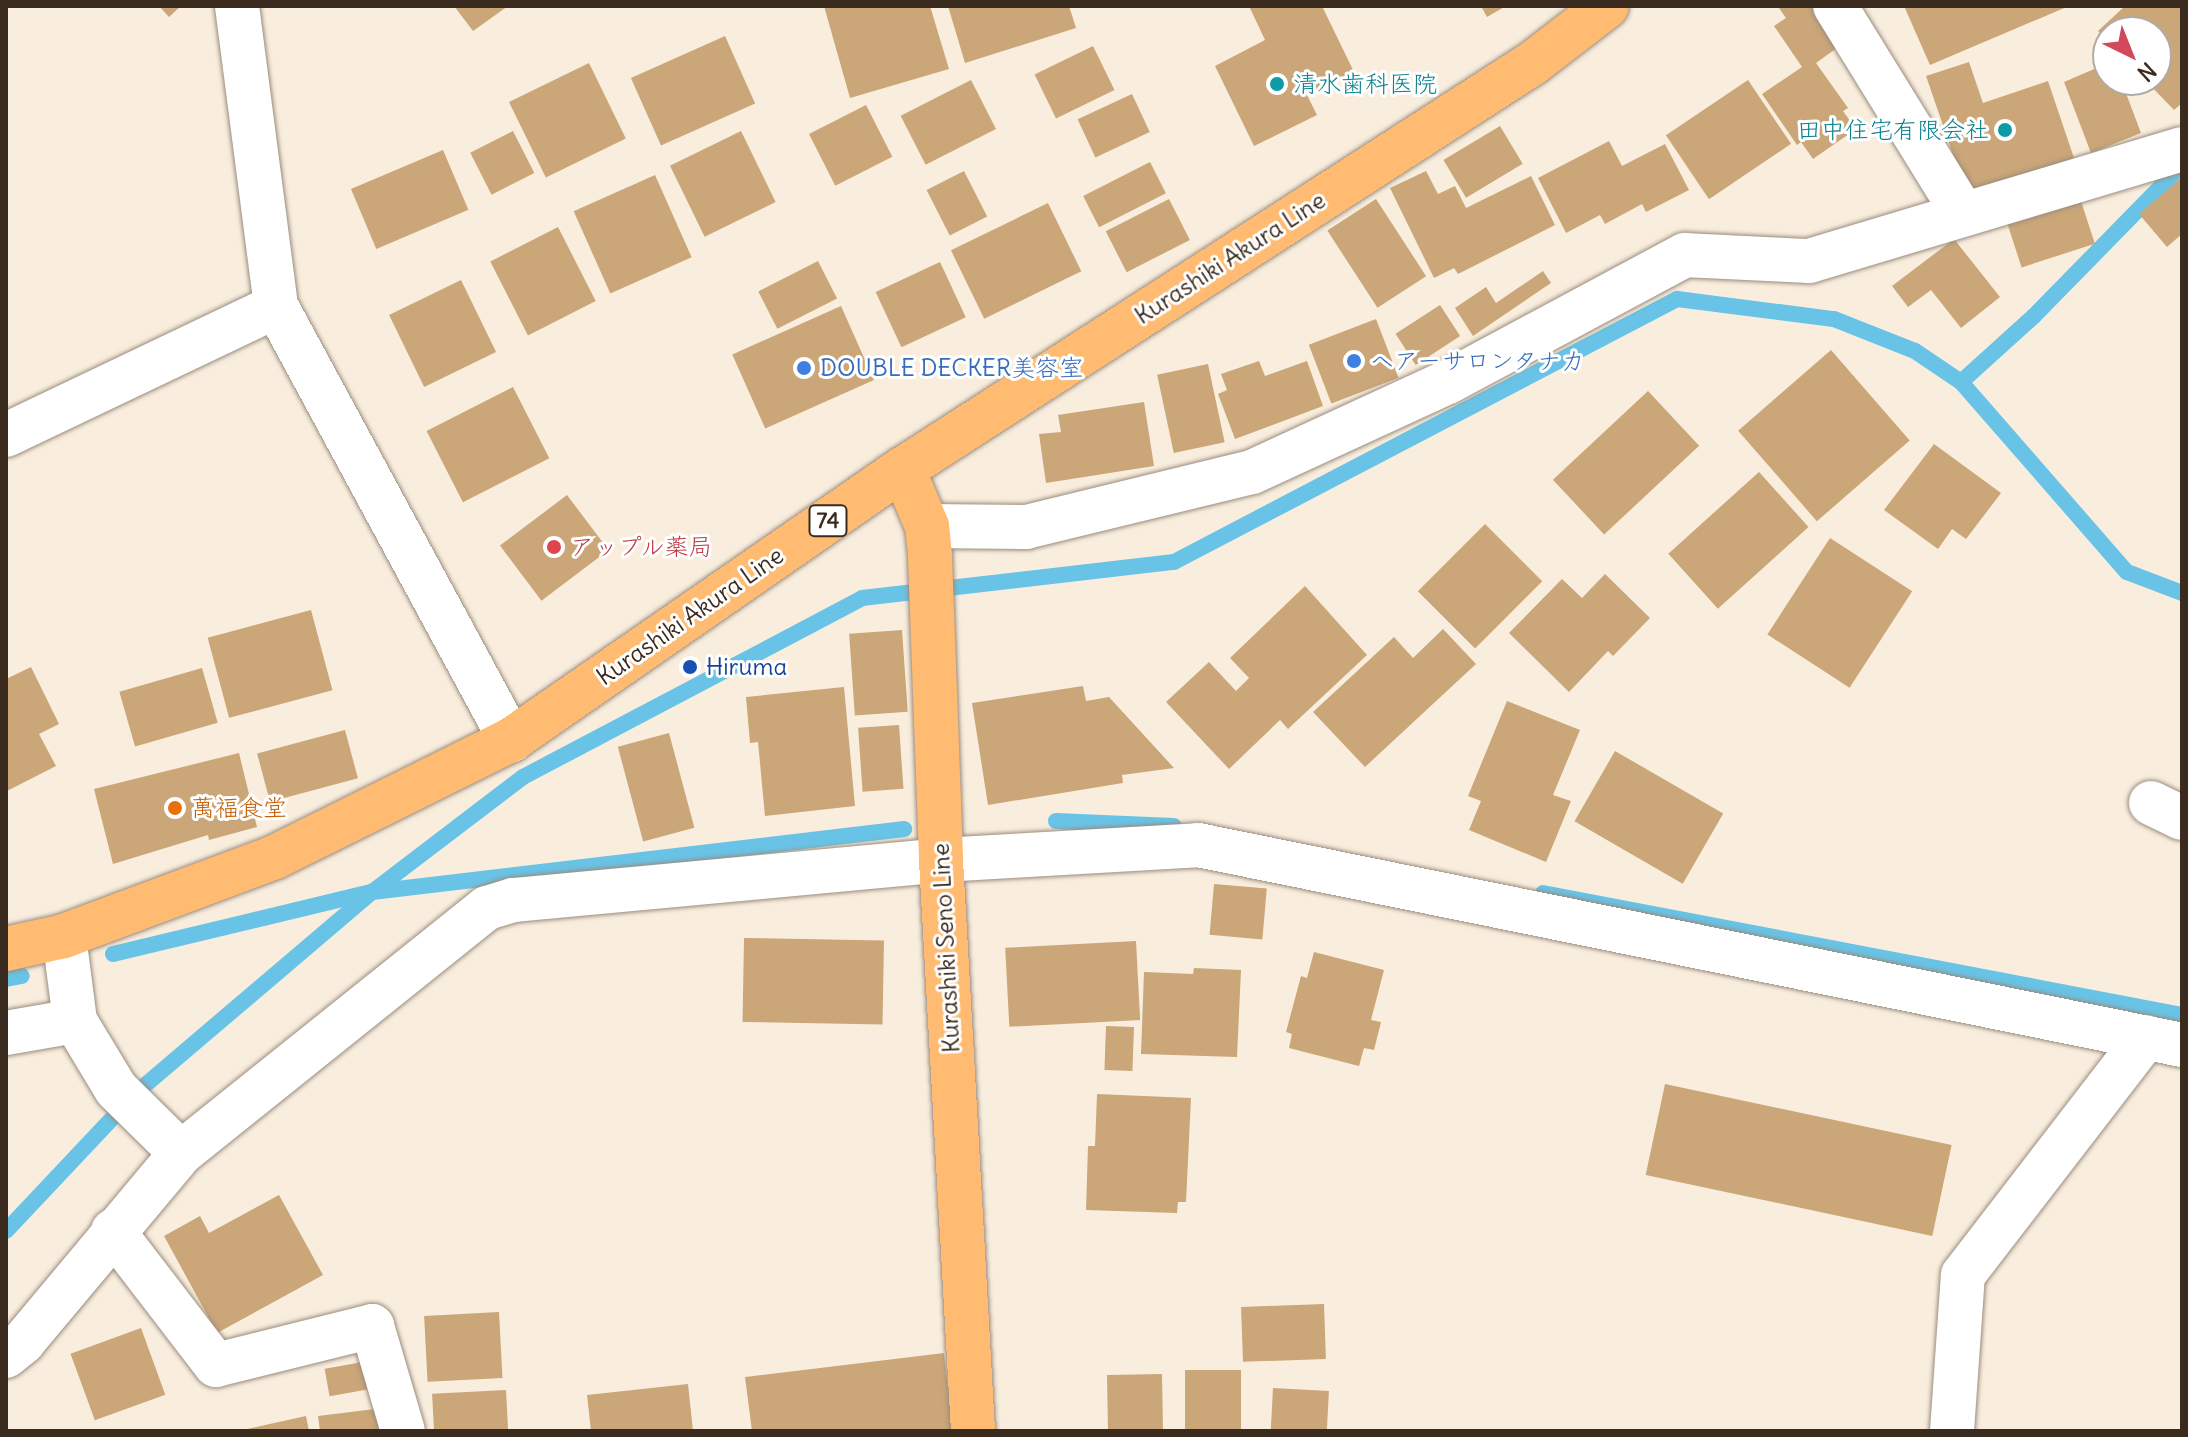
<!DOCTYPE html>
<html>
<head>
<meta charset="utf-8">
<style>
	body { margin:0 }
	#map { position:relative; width:2188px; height:1437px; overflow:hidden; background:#f9eede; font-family:Delius,"Klee One",sans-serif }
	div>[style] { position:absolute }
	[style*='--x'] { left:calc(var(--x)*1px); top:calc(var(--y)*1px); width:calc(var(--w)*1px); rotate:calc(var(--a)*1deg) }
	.stream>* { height:16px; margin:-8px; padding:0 8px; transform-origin:8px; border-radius:8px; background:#69c3e6 }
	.building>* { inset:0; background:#caa678; transform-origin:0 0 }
	.roads { filter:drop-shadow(0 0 2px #9a8c7e) drop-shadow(0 0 2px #9a8c7e) }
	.minor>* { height:44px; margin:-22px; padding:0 22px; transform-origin:22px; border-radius:22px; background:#fff }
	.major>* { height:44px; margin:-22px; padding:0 22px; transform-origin:22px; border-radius:22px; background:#ffbb71 }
	.dots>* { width:22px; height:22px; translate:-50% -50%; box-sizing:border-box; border:4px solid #fff; border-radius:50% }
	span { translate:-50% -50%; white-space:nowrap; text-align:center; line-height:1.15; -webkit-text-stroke:6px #fff; paint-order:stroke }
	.shield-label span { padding:2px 6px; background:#fff; border:2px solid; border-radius:6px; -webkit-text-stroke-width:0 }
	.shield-label { font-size:22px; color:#3b2a1e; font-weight:700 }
	.culture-label { font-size:24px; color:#0d838f }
	.left { translate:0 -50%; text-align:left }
	.right { translate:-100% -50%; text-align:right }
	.street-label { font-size:24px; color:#3b2a1e }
	.shop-label { font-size:24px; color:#366cbe }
	.health-label { font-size:24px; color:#be3a42 }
	.transit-label { font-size:24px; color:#164399 }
	.food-label { font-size:24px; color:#c56008 }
	.frame { position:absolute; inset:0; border:8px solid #3b2a1e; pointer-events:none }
	.north { position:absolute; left:2092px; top:16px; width:80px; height:80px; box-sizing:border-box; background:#fff; border:2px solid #b1aaa5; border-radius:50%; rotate:137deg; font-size:22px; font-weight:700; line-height:32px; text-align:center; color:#3b2a1e }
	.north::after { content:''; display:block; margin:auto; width:28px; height:36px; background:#d1495b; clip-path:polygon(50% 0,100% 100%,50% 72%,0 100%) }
</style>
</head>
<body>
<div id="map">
	<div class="stream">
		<div style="--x:1961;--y:382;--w:98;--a:-42.1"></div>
		<div style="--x:2034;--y:316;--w:204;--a:-45.6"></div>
		<div style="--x:1056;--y:821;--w:118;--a:2.4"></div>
		<div style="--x:1543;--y:893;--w:651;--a:10.81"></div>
		<div style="--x:113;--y:954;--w:266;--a:-13.5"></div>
		<div style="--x:372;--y:892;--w:536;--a:-6.75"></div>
		<div style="--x:6;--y:979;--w:16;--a:-11"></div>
		<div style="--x:6;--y:1231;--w:191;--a:-46.7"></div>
		<div style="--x:137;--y:1092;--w:309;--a:-40.4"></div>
		<div style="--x:372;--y:892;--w:190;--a:-37.3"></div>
		<div style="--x:523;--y:777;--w:383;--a:-27.8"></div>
		<div style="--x:862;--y:598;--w:314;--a:-6.6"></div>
		<div style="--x:1174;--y:562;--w:568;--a:-27.6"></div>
		<div style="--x:1677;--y:299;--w:158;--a:7.3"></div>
		<div style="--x:1834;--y:319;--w:87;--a:21.6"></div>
		<div style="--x:1915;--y:351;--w:55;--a:34"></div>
		<div style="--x:1961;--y:382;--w:252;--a:48.9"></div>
		<div style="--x:2127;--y:572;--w:59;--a:20.9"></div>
	</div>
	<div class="building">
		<div style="clip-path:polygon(159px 6px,181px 6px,169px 17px)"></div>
		<div style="clip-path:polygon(454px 6px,508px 6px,473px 31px)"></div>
		<div style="clip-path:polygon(824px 6px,930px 6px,949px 69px,850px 98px)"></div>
		<div style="clip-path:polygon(948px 6px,1069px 6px,1076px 28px,965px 63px)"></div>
		<div style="clip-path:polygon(1249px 6px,1322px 6px,1354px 72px,1307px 95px,1317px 115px,1254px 146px,1215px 66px,1265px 40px)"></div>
		<div style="clip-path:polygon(1481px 6px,1506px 6px,1487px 17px)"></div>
		<div style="clip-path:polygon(1781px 6px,1813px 6px,1841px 45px,1816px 63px,1848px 108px,1843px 111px,1856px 129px,1813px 159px,1801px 142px,1797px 145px,1762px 94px,1802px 67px,1774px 26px,1786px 18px,1779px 8px)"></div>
		<div style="clip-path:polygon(1904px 6px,2069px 6px,1930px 65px)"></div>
		<div style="clip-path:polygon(2125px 6px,2182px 6px,2182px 103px,2174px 110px,2145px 80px,2156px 80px,2156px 32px,2108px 32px,2108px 41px,2098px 31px)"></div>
		<div style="left:725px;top:36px;width:74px;height:103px;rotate:66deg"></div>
		<div style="left:1093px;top:46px;width:49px;height:65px;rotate:64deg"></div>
		<div style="clip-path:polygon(1969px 62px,1983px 103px,2048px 81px,2074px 158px,1967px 195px,1926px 76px)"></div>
		<div style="left:589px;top:63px;width:84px;height:89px;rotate:64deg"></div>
		<div style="clip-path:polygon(2108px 63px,2108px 80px,2121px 80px,2141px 133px,2091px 153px,2064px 82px)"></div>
		<div style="left:971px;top:80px;width:55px;height:79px;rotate:63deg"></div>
		<div style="left:1748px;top:80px;width:77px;height:99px;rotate:56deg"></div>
		<div style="left:1132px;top:94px;width:42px;height:60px;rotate:65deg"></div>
		<div style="left:866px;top:105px;width:58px;height:64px;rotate:63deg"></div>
		<div style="left:1500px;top:126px;width:44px;height:66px;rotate:59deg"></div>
		<div style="left:513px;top:131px;width:47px;height:48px;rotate:63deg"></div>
		<div style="left:741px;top:131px;width:79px;height:79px;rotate:64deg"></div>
		<div style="clip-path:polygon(1609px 141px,1622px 166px,1665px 144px,1689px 190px,1646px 212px,1642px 204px,1605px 224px,1600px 215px,1566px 233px,1538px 178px)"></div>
		<div style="left:443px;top:150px;width:65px;height:100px;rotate:67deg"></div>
		<div style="left:1150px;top:162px;width:35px;height:75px;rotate:63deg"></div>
		<div style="left:964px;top:171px;width:51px;height:42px;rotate:63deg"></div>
		<div style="clip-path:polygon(1426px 171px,1438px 194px,1455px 186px,1466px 208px,1531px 176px,1555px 225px,1458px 274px,1454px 268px,1434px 278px,1390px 188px)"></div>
		<div style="left:655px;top:175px;width:90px;height:89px;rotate:66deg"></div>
		<div style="clip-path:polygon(2182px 177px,2182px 234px,2167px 247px,2139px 214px)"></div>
		<div style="left:2080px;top:198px;width:48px;height:77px;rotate:72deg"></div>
		<div style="left:1169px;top:199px;width:46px;height:71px;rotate:63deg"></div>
		<div style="left:1376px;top:199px;width:92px;height:58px;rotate:57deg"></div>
		<div style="left:1048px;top:203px;width:76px;height:108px;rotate:64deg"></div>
		<div style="left:558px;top:227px;width:83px;height:76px;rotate:63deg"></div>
		<div style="clip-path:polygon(1954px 239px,2000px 297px,1961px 328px,1931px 290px,1908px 307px,1892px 286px)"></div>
		<div style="left:818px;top:261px;width:42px;height:67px;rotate:63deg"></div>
		<div style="left:940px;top:262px;width:61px;height:71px;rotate:65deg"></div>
		<div style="clip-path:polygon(1543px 271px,1551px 283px,1473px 336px,1455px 308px,1486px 287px,1496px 303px)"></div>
		<div style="left:461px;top:280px;width:80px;height:80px;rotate:64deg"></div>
		<div style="left:1440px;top:305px;width:37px;height:53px;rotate:57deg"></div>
		<div style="left:841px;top:306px;width:81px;height:119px;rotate:66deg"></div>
		<div style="left:1376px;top:319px;width:63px;height:72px;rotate:69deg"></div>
		<div style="left:1831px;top:350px;width:120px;height:123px;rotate:49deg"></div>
		<div style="clip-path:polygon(1259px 361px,1265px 376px,1307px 361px,1323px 406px,1235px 439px,1218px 394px,1227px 390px,1221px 374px)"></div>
		<div style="left:1208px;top:364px;width:80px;height:52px;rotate:78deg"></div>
		<div style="left:513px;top:387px;width:80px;height:97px;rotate:63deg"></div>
		<div style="left:1648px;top:391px;width:75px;height:130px;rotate:47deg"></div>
		<div style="clip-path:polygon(1144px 402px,1154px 466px,1046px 483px,1039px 434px,1061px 432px,1058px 415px)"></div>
		<div style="clip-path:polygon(1934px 444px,2001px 493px,1966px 539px,1952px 529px,1938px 549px,1884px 510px)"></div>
		<div style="left:1759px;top:472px;width:74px;height:122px;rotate:48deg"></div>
		<div style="left:567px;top:495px;width:69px;height:84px;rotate:53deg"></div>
		<div style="left:1485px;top:524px;width:81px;height:95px;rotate:45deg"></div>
		<div style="left:1830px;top:538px;width:98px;height:115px;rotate:33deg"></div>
		<div style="clip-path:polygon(1605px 574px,1650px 618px,1613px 656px,1608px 651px,1569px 692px,1509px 633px,1562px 579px,1582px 598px)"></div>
		<div style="clip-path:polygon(1305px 586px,1367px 655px,1288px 729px,1280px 720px,1229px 769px,1166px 702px,1209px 662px,1236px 691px,1249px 678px,1230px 658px)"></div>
		<div style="left:311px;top:610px;width:83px;height:107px;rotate:75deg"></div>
		<div style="clip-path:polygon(1443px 629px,1476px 664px,1365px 767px,1313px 712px,1394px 637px,1413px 658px)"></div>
		<div style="left:902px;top:630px;width:82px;height:53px;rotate:86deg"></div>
		<div style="clip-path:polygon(31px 667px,59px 724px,39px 734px,56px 766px,7px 791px,6px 679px)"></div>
		<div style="left:202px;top:668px;width:57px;height:86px;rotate:74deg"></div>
		<div style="clip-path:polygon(1083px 686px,1086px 701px,1109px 697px,1174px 768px,1122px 775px,1123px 783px,988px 805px,972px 703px)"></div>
		<div style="clip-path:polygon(844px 687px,855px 806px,765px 816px,758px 742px,750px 743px,746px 697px)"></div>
		<div style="clip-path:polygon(1507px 701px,1580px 730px,1553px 795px,1571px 801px,1546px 862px,1469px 830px,1481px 801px,1468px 796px)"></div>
		<div style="left:899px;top:725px;width:64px;height:41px;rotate:86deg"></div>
		<div style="left:345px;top:730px;width:50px;height:91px;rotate:75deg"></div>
		<div style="left:669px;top:733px;width:98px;height:53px;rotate:75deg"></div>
		<div style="left:1615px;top:751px;width:125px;height:81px;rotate:30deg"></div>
		<div style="clip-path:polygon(239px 753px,257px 827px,209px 840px,208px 835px,113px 864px,94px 789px)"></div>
		<div style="left:1214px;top:884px;width:53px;height:51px;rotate:5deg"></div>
		<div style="left:744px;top:938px;width:140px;height:84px;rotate:1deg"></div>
		<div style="left:1136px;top:941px;width:79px;height:131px;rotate:87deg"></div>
		<div style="clip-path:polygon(1314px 952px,1384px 970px,1371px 1020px,1381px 1022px,1374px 1050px,1364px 1048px,1359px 1066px,1289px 1048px,1292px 1034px,1286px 1032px,1301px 976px,1307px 978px)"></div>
		<div style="clip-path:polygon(1194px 968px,1241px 970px,1237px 1057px,1141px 1054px,1144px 972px,1193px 974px)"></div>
		<div style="left:1106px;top:1026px;width:28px;height:44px;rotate:2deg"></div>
		<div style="left:1665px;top:1084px;width:293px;height:93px;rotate:12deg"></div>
		<div style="clip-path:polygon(1097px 1094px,1191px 1098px,1186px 1202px,1178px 1202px,1177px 1213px,1086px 1210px,1088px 1146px,1095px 1146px)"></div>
		<div style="clip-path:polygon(279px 1195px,323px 1275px,217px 1333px,164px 1236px,200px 1216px,209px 1233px)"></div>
		<div style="left:1324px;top:1304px;width:55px;height:83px;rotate:88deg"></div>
		<div style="left:499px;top:1312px;width:66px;height:75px;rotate:87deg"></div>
		<div style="left:141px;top:1328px;width:71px;height:75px;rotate:70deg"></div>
		<div style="clip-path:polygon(944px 1353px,953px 1431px,752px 1431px,745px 1377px)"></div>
		<div style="left:368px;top:1361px;width:28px;height:44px;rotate:80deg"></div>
		<div style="left:1185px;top:1370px;width:56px;height:61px"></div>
		<div style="left:1162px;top:1374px;width:57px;height:55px;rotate:89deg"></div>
		<div style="clip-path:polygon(688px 1384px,693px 1431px,591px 1431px,587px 1395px)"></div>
		<div style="left:1273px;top:1388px;width:56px;height:43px;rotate:3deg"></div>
		<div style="left:506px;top:1390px;width:41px;height:74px;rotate:87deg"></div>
		<div style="clip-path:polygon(383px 1408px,385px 1431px,320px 1431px,318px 1416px)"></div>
		<div style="clip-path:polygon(306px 1416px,309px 1431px,243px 1431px,243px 1430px)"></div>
	</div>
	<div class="roads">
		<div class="minor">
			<div style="--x:237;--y:6;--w:303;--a:82.6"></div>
			<div style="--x:276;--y:306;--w:494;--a:61.6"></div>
			<div style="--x:1835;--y:6;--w:243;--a:58.3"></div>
			<div style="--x:6;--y:435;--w:299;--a:-25.5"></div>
			<div style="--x:927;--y:526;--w:99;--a:0.6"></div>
			<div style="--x:1026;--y:527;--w:233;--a:-13.7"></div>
			<div style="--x:1252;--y:472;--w:216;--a:-24.7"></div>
			<div style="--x:1448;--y:382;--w:269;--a:-28.2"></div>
			<div style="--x:1685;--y:255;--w:124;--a:2.8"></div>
			<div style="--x:1809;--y:261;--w:389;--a:-16.7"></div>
			<div style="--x:2151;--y:803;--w:34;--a:26"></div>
			<div style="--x:64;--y:936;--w:86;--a:82.6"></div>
			<div style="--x:75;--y:1021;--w:79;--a:58.9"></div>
			<div style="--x:116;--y:1089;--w:91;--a:44.6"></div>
			<div style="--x:6;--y:1033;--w:70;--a:-9.9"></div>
			<div style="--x:113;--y:1231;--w:169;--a:52.5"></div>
			<div style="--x:216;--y:1365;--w:161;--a:-14"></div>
			<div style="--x:372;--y:1326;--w:109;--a:73.6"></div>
			<div style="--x:6;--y:1356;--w:22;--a:-39"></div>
			<div style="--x:23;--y:1342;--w:246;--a:-50.1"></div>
			<div style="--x:181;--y:1153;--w:392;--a:-38.7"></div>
			<div style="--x:487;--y:908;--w:27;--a:-17"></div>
			<div style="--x:513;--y:900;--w:430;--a:-5.3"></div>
			<div style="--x:941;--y:860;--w:257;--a:-3.3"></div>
			<div style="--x:1198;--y:845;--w:1004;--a:11.49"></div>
			<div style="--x:1952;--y:1431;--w:156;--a:-86"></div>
			<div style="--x:1963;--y:1275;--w:300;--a:-52.4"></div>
		</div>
		<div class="major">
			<div style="--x:903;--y:469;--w:62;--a:67.2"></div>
			<div style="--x:927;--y:526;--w:31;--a:84"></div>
			<div style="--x:930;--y:557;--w:303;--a:87.9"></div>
			<div style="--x:941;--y:860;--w:572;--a:86.79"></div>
			<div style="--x:6;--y:949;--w:59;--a:-12.6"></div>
			<div style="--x:64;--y:936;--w:225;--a:-20.5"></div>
			<div style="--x:275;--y:857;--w:263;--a:-26.4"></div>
			<div style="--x:511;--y:740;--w:477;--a:-34.7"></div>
			<div style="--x:903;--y:469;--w:749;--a:-32.8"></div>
			<div style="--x:1533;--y:63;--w:93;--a:-37.6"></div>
		</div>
	</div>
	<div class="dots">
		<div style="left:1277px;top:84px;background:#0f9aa8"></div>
		<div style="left:2005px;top:130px;background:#0f9aa8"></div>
		<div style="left:1354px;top:361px;background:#3f7fe0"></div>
		<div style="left:804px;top:368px;background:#3f7fe0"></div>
		<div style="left:554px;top:547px;background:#e0444e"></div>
		<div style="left:690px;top:667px;background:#1a4fb4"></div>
		<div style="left:175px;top:808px;background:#e8710a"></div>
	</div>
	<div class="shield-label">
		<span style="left:828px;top:521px">74</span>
	</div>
	<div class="culture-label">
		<span class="left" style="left:1293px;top:84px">清水歯科医院</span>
		<span class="right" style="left:1989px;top:130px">田中住宅有限会社</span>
	</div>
	<div class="street-label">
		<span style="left:1230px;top:258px;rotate:-33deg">Kurashiki Akura Line</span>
		<span style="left:690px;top:616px;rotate:-35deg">Kurashiki Akura Line</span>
		<span style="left:946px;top:948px;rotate:-93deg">Kurashiki Seno Line</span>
	</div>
	<div class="shop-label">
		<span class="left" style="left:1370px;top:361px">ヘアーサロンタナカ</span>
		<span class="left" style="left:820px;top:368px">DOUBLE DECKER美容室</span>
	</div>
	<div class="health-label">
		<span class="left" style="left:570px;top:547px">アップル薬局</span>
	</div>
	<div class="transit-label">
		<span class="left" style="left:706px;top:667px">Hiruma</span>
	</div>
	<div class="food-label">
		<span class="left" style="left:191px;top:808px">萬福食堂</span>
	</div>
	<div class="frame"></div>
	<div class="north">N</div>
</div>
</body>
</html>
